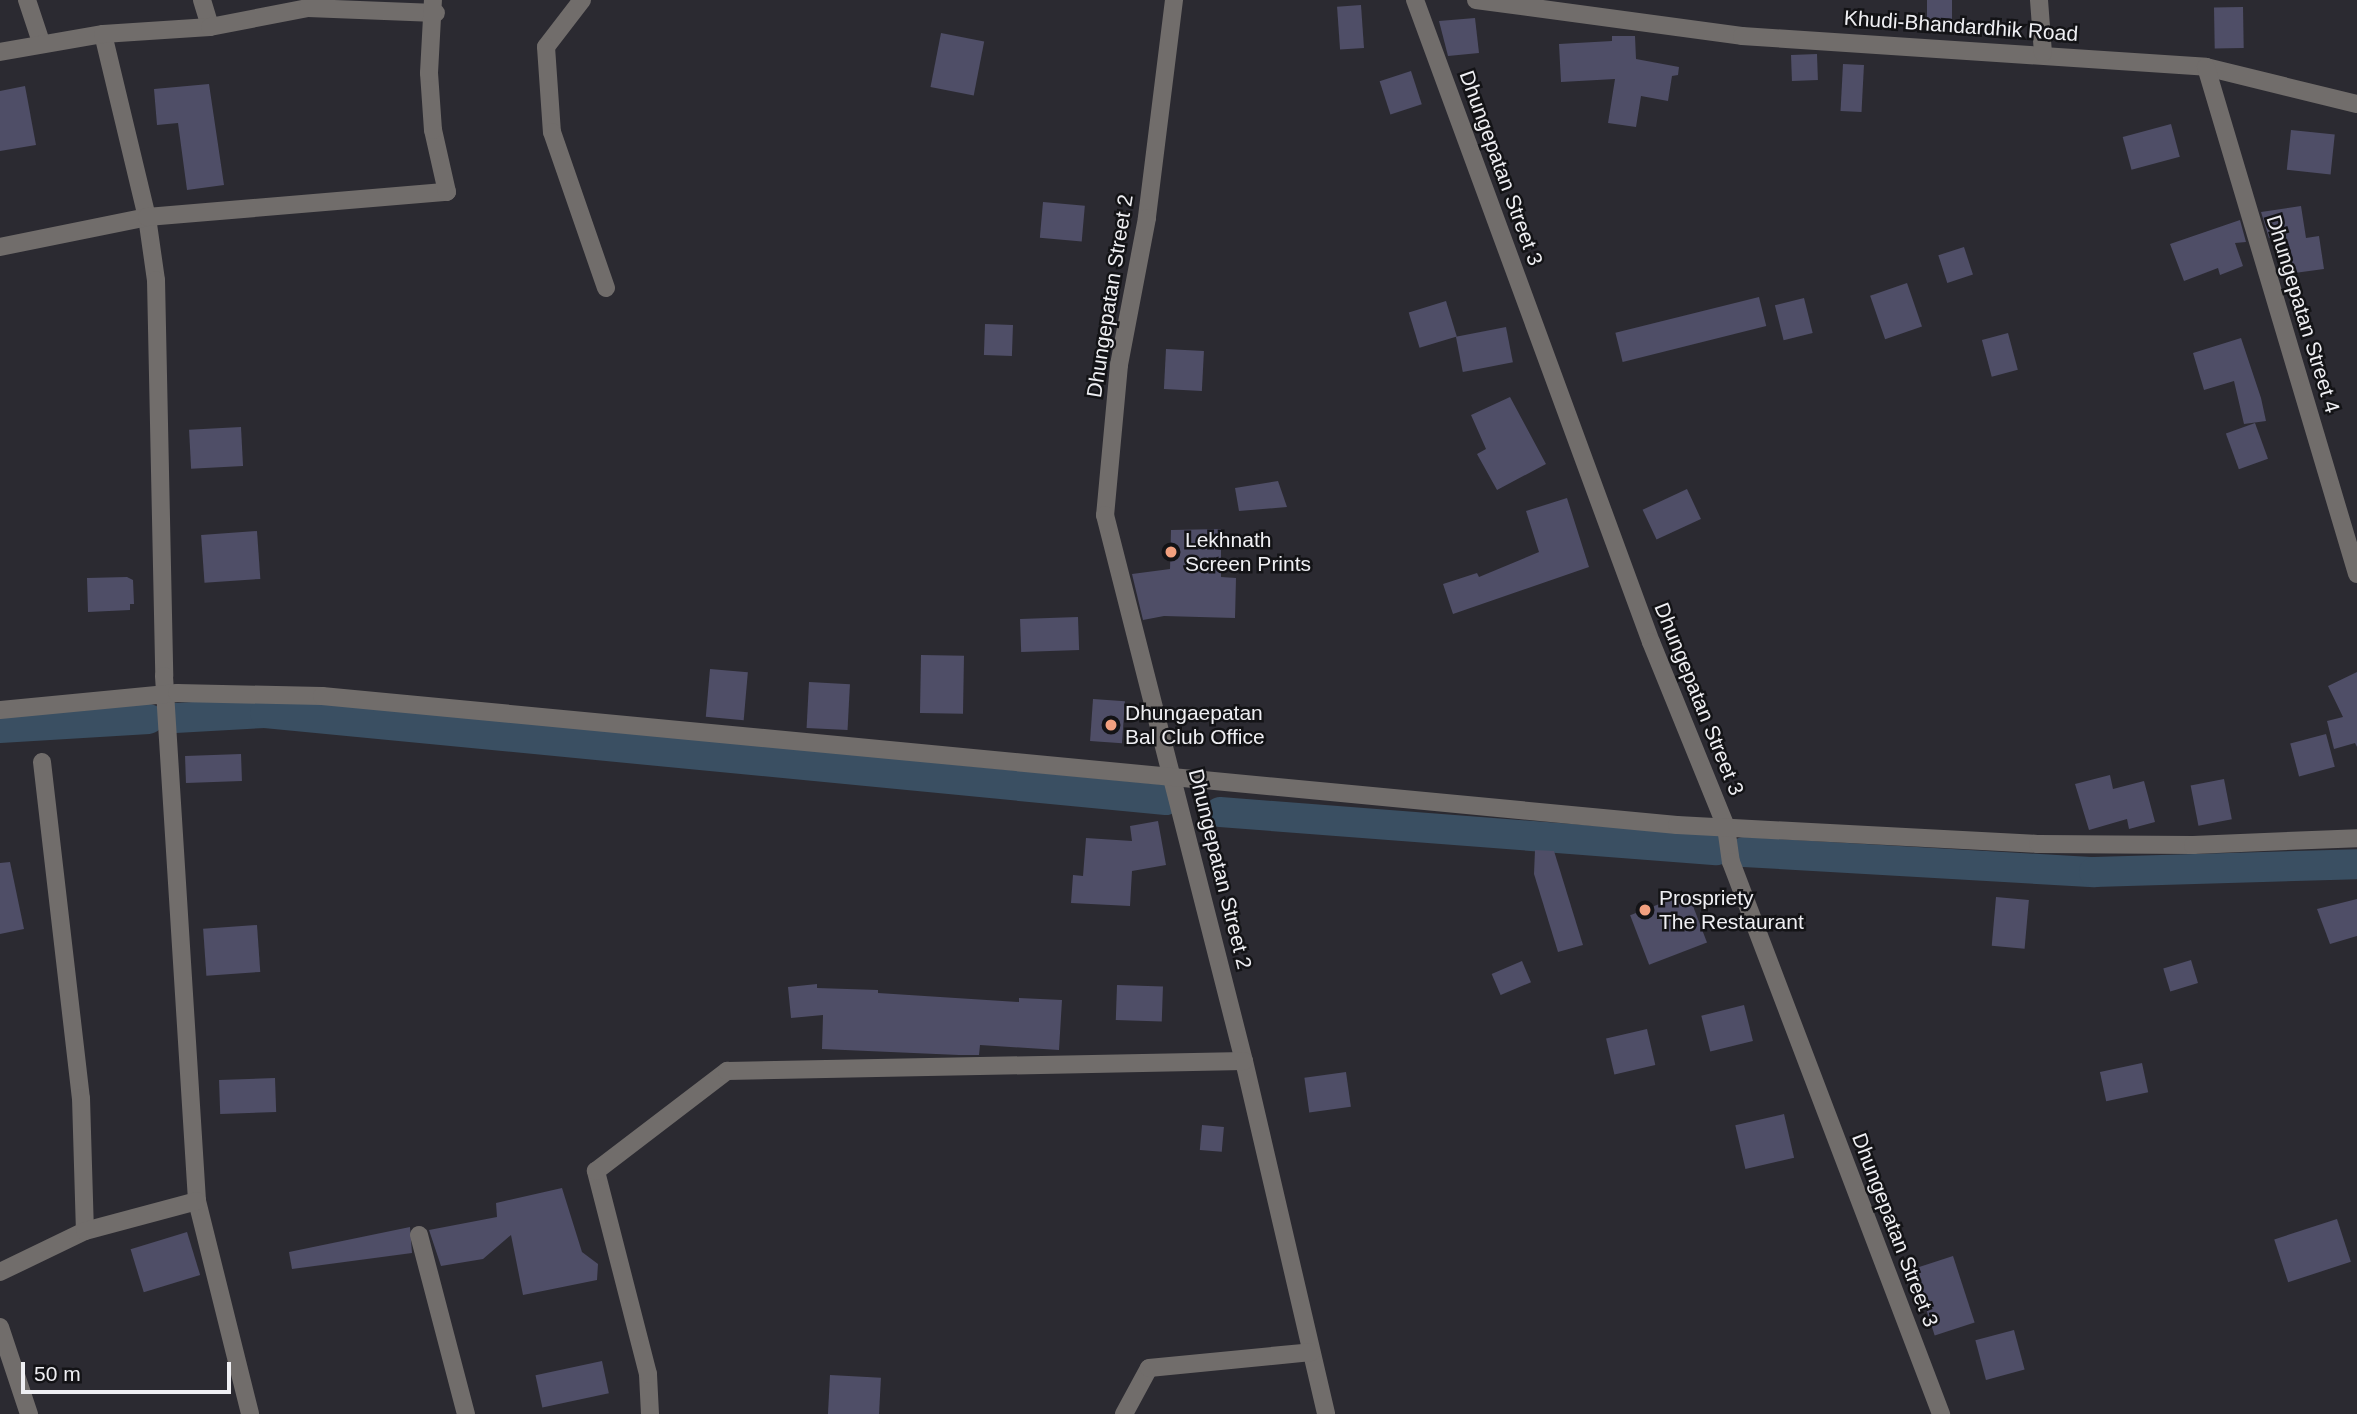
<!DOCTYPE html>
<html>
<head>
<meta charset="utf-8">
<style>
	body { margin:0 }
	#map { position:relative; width:2357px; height:1414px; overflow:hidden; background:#2b2a31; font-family:Arial,sans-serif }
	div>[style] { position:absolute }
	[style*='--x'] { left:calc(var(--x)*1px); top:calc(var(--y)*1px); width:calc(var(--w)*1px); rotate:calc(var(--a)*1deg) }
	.canal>* { height:30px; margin:-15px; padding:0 15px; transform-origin:15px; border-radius:15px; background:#3a4f62 }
	.building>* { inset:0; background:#4f4e67; transform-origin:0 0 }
	.minor>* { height:18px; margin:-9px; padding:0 9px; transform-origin:9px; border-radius:9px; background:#716d6b }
	.dots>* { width:19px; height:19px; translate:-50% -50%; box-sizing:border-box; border:4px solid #131316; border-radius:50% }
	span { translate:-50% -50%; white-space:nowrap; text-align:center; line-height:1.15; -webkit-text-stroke:5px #131316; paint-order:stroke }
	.street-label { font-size:21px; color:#efeff3 }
	.poi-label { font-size:21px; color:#efeff3 }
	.left { translate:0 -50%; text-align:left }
	.scale { position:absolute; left:21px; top:1362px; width:210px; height:32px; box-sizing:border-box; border:4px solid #efeff3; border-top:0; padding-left:9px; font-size:21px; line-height:24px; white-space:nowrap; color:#efeff3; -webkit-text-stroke:5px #131316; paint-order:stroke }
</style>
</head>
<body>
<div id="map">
	<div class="canal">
		<div style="--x:175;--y:718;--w:90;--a:-3.2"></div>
		<div style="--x:265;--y:713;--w:905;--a:5.52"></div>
		<div style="--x:0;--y:728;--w:149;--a:-3.5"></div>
		<div style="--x:1220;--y:812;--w:498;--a:4.4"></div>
		<div style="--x:1744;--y:852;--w:351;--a:3.3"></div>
		<div style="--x:2094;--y:872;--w:263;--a:-1.7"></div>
	</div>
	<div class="building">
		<div style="left:1927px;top:0;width:25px;height:32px"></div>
		<div style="left:1361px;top:5px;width:43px;height:24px;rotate:86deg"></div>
		<div style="left:2243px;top:7px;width:41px;height:29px;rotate:89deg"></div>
		<div style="clip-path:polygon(1475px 18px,1479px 53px,1448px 56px,1439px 21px)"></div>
		<div style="left:941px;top:33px;width:44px;height:55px;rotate:11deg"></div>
		<div style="clip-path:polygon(1612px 36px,1635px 36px,1636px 59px,1679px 67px,1678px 75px,1672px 76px,1668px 101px,1641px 96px,1636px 127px,1608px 123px,1615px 79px,1561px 82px,1559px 44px,1612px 41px)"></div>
		<div style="left:1817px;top:54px;width:26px;height:26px;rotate:88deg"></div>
		<div style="left:1843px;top:64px;width:21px;height:47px;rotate:3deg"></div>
		<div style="left:1411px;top:71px;width:35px;height:33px;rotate:72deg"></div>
		<div style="clip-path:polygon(209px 84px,224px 185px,187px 190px,178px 123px,157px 125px,154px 89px)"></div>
		<div style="clip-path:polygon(25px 86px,36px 145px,0 151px,0 91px)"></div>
		<div style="left:2171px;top:124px;width:34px;height:50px;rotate:75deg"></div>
		<div style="left:2291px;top:130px;width:44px;height:40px;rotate:6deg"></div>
		<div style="left:1043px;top:202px;width:42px;height:36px;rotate:5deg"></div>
		<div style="clip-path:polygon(2301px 206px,2306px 238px,2319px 236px,2324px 269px,2287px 274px,2282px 237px,2269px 238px,2261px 212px)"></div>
		<div style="clip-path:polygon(2240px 220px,2246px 242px,2235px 243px,2243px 266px,2220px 275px,2218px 268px,2184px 281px,2170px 244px)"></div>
		<div style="left:1964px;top:247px;width:29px;height:27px;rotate:72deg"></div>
		<div style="left:1907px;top:283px;width:46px;height:39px;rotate:71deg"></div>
		<div style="left:1759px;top:297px;width:30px;height:148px;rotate:76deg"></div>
		<div style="left:1804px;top:298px;width:36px;height:30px;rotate:76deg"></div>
		<div style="left:1446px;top:301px;width:37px;height:39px;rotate:73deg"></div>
		<div style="left:985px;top:324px;width:28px;height:31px;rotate:2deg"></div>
		<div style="left:1506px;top:327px;width:36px;height:51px;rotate:79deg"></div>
		<div style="left:2008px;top:333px;width:38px;height:27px;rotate:75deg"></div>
		<div style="clip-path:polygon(2241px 338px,2261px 398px,2266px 421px,2244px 424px,2234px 381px,2204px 390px,2193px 353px)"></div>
		<div style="left:1166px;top:349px;width:38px;height:40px;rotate:3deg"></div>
		<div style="clip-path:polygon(1510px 397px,1546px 464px,1497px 490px,1477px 454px,1486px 449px,1471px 415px)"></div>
		<div style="left:2255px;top:423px;width:38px;height:31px;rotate:70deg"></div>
		<div style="left:241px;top:427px;width:39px;height:52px;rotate:87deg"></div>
		<div style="clip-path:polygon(1278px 481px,1287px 507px,1239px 511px,1235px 488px)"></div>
		<div style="left:1687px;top:489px;width:33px;height:49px;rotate:65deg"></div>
		<div style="clip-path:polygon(1567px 498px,1589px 567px,1453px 614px,1443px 584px,1477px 573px,1479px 577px,1539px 552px,1526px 511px)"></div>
		<div style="clip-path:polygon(1221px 529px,1221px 577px,1236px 578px,1235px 618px,1164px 616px,1143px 620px,1132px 574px,1170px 569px,1171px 530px)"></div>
		<div style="left:257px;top:531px;width:48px;height:56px;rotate:86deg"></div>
		<div style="clip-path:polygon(127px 577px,133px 580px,134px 604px,130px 604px,130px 610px,88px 612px,87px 578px)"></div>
		<div style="left:1078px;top:617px;width:33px;height:58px;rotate:88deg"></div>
		<div style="left:921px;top:655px;width:43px;height:58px;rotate:1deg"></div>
		<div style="left:710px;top:669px;width:38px;height:48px;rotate:5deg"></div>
		<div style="clip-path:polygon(2357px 672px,2357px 747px,2355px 743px,2334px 749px,2327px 721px,2343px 717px,2328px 686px)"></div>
		<div style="left:809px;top:682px;width:41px;height:46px;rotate:3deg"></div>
		<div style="left:1093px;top:699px;width:32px;height:42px;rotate:4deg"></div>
		<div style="left:2326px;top:734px;width:34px;height:37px;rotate:75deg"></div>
		<div style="left:241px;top:754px;width:27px;height:56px;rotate:88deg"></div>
		<div style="clip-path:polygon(2110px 775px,2113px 789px,2144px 781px,2155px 822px,2129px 829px,2127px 819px,2089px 830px,2075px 784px)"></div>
		<div style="left:2224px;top:779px;width:41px;height:34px;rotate:79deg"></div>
		<div style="clip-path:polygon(1158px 821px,1166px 865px,1132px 871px,1130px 906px,1071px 903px,1073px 875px,1083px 876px,1086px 838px,1132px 841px,1130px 826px)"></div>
		<div style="clip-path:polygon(1535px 850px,1554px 851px,1583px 945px,1558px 952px,1534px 874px)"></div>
		<div style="clip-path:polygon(10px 862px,24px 929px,0 934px,0 863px)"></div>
		<div style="left:1688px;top:893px;width:53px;height:62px;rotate:69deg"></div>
		<div style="left:1996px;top:897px;width:33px;height:49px;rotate:5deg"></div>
		<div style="clip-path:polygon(2357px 899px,2357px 936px,2330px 944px,2317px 909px)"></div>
		<div style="left:257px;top:925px;width:47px;height:54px;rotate:86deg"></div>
		<div style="left:2191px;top:960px;width:24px;height:29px;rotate:73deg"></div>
		<div style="left:1522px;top:961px;width:23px;height:33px;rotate:67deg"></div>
		<div style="clip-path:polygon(817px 984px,817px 988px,878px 990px,878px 993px,1019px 1002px,1019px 998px,1062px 1000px,1059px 1050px,980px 1045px,979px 1055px,959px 1055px,822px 1049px,823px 1015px,791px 1018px,788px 987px)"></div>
		<div style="left:1117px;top:985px;width:46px;height:35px;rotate:2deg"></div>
		<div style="left:1744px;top:1005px;width:37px;height:44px;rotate:76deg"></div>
		<div style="left:1647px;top:1029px;width:37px;height:42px;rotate:77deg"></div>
		<div style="left:2142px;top:1063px;width:30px;height:43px;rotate:78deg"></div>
		<div style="left:1346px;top:1072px;width:35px;height:42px;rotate:82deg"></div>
		<div style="left:275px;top:1078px;width:34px;height:56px;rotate:88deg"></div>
		<div style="left:1784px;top:1114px;width:45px;height:50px;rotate:77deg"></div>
		<div style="left:1202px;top:1125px;width:22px;height:25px;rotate:5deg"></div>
		<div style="clip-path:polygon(562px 1188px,582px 1252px,598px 1264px,597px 1280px,523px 1295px,511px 1235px,483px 1259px,441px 1266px,429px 1230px,497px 1217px,496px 1203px)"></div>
		<div style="left:2337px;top:1219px;width:45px;height:66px;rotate:72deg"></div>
		<div style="clip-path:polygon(410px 1227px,412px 1253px,292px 1269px,289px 1252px)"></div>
		<div style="left:187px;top:1232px;width:45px;height:59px;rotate:73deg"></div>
		<div style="left:1953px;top:1256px;width:70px;height:42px;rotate:72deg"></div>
		<div style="left:2014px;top:1330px;width:41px;height:40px;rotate:75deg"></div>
		<div style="left:602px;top:1361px;width:33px;height:68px;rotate:78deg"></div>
		<div style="left:830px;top:1375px;width:51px;height:39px;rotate:3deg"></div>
	</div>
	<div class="minor">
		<div style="--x:27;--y:0;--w:44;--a:71.6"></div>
		<div style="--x:202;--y:0;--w:28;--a:73"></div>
		<div style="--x:582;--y:0;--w:59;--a:127.5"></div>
		<div style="--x:546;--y:47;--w:85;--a:86"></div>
		<div style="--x:552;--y:132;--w:165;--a:70.9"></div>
		<div style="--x:1174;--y:0;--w:220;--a:97.1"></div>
		<div style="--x:1147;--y:218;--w:150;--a:100.8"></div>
		<div style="--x:1119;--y:365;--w:151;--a:95.3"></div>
		<div style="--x:1105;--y:515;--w:563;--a:75.72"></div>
		<div style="--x:1244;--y:1061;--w:362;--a:76.9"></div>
		<div style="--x:1415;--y:0;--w:684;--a:69.82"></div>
		<div style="--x:1651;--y:642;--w:200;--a:67.9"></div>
		<div style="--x:1726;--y:827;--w:35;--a:82"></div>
		<div style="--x:1731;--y:862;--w:591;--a:69.17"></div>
		<div style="--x:1476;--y:0;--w:268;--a:7.7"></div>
		<div style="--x:1742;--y:36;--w:465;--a:3.8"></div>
		<div style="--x:2206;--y:67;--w:155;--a:13.8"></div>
		<div style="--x:2039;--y:0;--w:53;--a:85.7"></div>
		<div style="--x:103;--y:34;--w:188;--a:76.5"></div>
		<div style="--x:147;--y:217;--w:64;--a:81.9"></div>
		<div style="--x:156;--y:280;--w:396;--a:88.8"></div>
		<div style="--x:164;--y:676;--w:526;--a:86.4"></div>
		<div style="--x:197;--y:1201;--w:219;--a:76"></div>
		<div style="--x:0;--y:52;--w:105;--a:-9.9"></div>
		<div style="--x:103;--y:34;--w:107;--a:-3.7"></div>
		<div style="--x:210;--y:27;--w:100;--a:-11"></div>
		<div style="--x:308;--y:8;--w:128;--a:2.2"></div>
		<div style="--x:2206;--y:67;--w:529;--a:73.41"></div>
		<div style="--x:0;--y:247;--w:150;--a:-11.5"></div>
		<div style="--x:147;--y:217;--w:301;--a:-4.8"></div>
		<div style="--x:447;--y:192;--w:64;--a:-102.7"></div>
		<div style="--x:433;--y:130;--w:57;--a:-94"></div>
		<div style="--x:429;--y:73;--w:73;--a:-86.9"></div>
		<div style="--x:0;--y:710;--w:178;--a:-5.5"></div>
		<div style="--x:177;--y:693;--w:145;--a:1.2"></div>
		<div style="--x:322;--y:696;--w:1361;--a:5.44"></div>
		<div style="--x:1677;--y:825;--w:361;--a:3"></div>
		<div style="--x:2038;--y:844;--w:155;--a:0.4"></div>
		<div style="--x:2193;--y:845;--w:164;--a:-2.4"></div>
		<div style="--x:42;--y:762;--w:338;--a:83.4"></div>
		<div style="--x:81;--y:1098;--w:133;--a:88.3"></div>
		<div style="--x:419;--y:1235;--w:185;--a:75.3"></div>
		<div style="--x:0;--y:1272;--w:94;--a:-25.8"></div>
		<div style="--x:85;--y:1231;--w:116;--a:-15"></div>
		<div style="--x:0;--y:1327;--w:92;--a:71.6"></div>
		<div style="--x:650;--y:1414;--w:40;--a:-92.9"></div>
		<div style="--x:648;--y:1374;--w:210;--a:-104.4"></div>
		<div style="--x:596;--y:1171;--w:165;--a:-37.4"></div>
		<div style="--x:727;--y:1071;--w:517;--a:-1.11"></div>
		<div style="--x:1124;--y:1414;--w:52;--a:-61.5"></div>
		<div style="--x:1149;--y:1368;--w:163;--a:-5.6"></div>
	</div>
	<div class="dots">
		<div style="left:1171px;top:552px;background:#f2a07f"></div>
		<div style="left:1111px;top:725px;background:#f2a07f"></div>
		<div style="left:1645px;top:910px;background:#f2a07f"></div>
	</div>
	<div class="street-label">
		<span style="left:1961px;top:26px;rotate:4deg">Khudi-Bhandardhik Road</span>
		<span style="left:1501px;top:168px;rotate:70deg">Dhungepatan Street 3</span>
		<span style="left:1110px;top:296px;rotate:-81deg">Dhungepatan Street 2</span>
		<span style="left:2303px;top:314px;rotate:73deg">Dhungepatan Street 4</span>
		<span style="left:1699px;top:699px;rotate:68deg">Dhungepatan Street 3</span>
		<span style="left:1220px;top:869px;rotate:76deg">Dhungepatan Street 2</span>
		<span style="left:1895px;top:1230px;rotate:69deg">Dhungepatan Street 3</span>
	</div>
	<div class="poi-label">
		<span class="left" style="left:1185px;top:552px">Lekhnath<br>Screen Prints</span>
		<span class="left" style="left:1125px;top:725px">Dhungaepatan<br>Bal Club Office</span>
		<span class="left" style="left:1659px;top:910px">Prospriety<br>The Restaurant</span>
	</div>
	<div class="scale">50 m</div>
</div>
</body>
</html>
